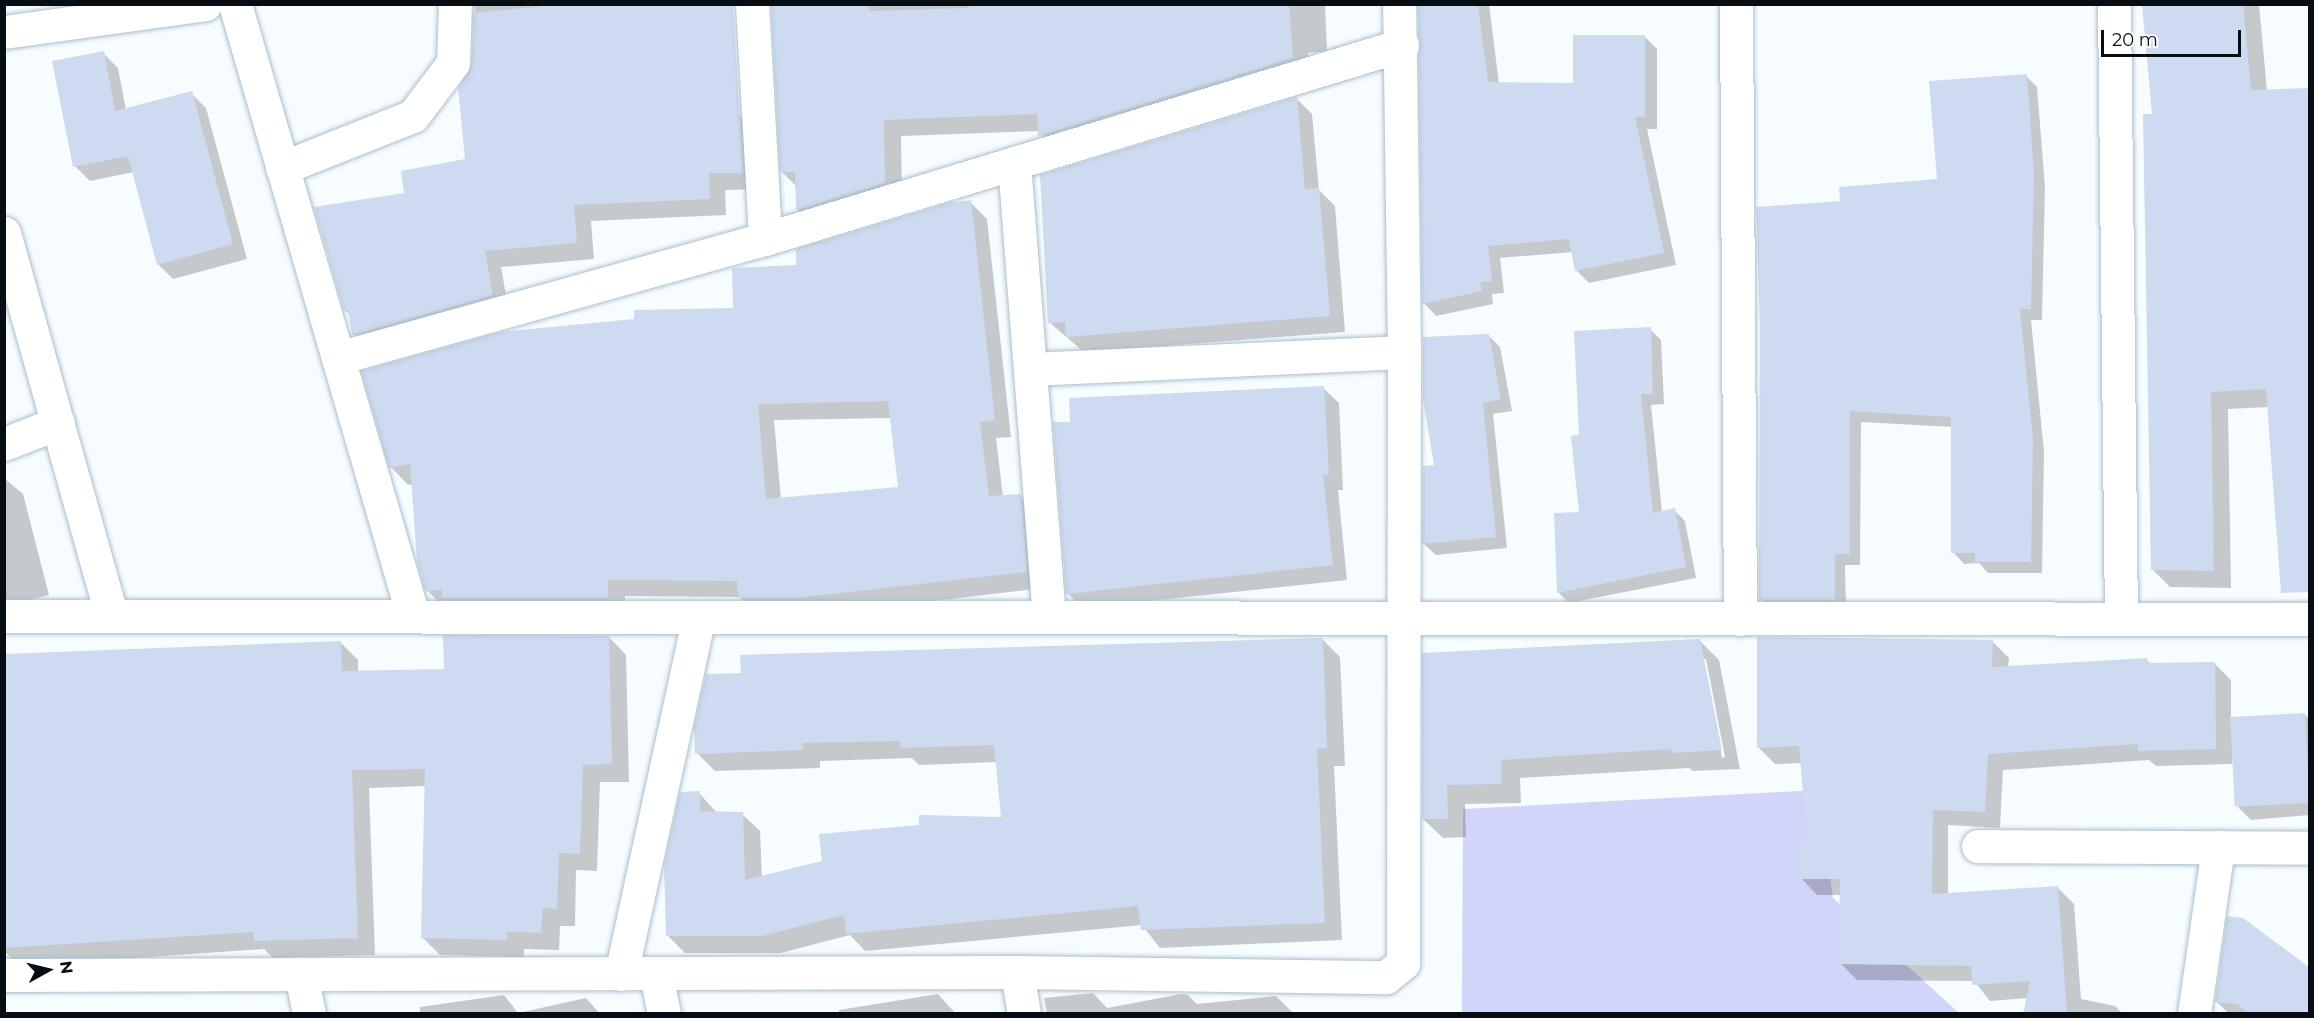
<!DOCTYPE html>
<html>
<head>
<meta charset="utf-8">
<style>
	body { margin:0 }
	#map { position:relative; width:2314px; height:1018px; overflow:hidden; background:#f7fcff; font-family:Montserrat,sans-serif }
	div>[style] { position:absolute }
	[style*='--x'] { left:calc(var(--x)*1px); top:calc(var(--y)*1px); width:calc(var(--w)*1px); rotate:calc(var(--a)*1deg) }
	.green>* { inset:0; background:#d2d5fa }
	.shadow>* { inset:0; background:#0003 }
	.building>* { inset:0; background:#cddaef; transform-origin:0 0 }
	.roads { filter:drop-shadow(0 0 2px #a8bfcd) drop-shadow(0 0 2px #a8bfcd) }
	.street>* { height:33px; margin:-16.5px; padding:0 16.5px; transform-origin:16.5px; border-radius:16.5px; background:#fff }
	span { translate:-50% -50%; white-space:nowrap; text-align:center; line-height:1.15; -webkit-text-stroke:5px #fff; paint-order:stroke }
	.frame { position:absolute; inset:0; border:6px solid #070e13; pointer-events:none }
	.north { position:absolute; left:18px; top:940px; width:60px; height:60px; -webkit-text-stroke:4px #fff; paint-order:stroke; rotate:82deg; font-size:16px; font-weight:700; line-height:24px; text-align:center; color:#070e13 }
	.north::after { content:''; display:block; margin:auto; width:21px; height:27px; background:#070e13; clip-path:polygon(50% 0,100% 100%,50% 72%,0 100%) }
	.scale { position:absolute; left:2101px; top:30px; width:140px; height:27px; box-sizing:border-box; border:3px solid #070e13; border-top:0; padding-left:8px; font-size:18px; line-height:21px; white-space:nowrap; color:#070e13; -webkit-text-stroke:4px #fff; paint-order:stroke }
</style>
</head>
<body>
<div id="map">
	<div class="green">
		<div style="clip-path:polygon(1818px 790px,1833px 898px,1959px 1013px,1462px 1014px,1463px 809px)"></div>
	</div>
	<div class="shadow">
		<div style="clip-path:polygon(475px 4px,716px 4px,739px 115px,756px 132px,759px 189px,725px 190px,726px 215px,591px 221px,594px 259px,501px 267px,509px 312px,370px 351px,354px 334px,350px 315px,345px 310px,406px 194px,466px 161px)"></div>
		<div style="clip-path:polygon(772px 4px,1325px 4px,1327px 51px,1308px 53px,1310px 75px,1056px 152px,1039px 131px,901px 136px,902px 200px,814px 226px,797px 209px,797px 187px,782px 172px)"></div>
		<div style="clip-path:polygon(1417px 4px,1489px 4px,1499px 84px,1575px 84px,1644px 36px,1657px 49px,1657px 129px,1647px 129px,1676px 265px,1589px 283px,1577px 271px,1573px 252px,1500px 258px,1504px 293px,1492px 294px,1493px 304px,1436px 316px,1424px 303px,1422px 40px)"></div>
		<div style="clip-path:polygon(2143px 4px,2259px 4px,2267px 91px,2269px 407px,2228px 409px,2231px 588px,2170px 587px,2152px 569px,2154px 116px)"></div>
		<div style="clip-path:polygon(103px 53px,118px 68px,126px 110px,191px 93px,206px 108px,247px 259px,173px 279px,158px 264px,134px 172px,90px 181px,75px 166px)"></div>
		<div style="clip-path:polygon(2026px 76px,2037px 87px,2045px 187px,2042px 320px,2031px 320px,2044px 452px,2042px 573px,1988px 573px,1979px 563px,1964px 564px,1953px 552px,1953px 427px,1861px 422px,1860px 565px,1845px 565px,1846px 610px,1772px 610px,1760px 599px,1842px 202px,1938px 180px)"></div>
		<div style="clip-path:polygon(1296px 98px,1312px 114px,1319px 190px,1335px 206px,1345px 332px,1084px 352px,1049px 322px)"></div>
		<div style="clip-path:polygon(evenodd,970px 202px,987px 219px,1011px 437px,996px 438px,1003px 497px,1020px 495px,1037px 513px,1043px 588px,814px 615px,756px 615px,739px 597px,625px 596px,625px 615px,444px 608px,427px 590px,413px 484px,408px 485px,391px 467px,735px 310px,798px 266px,970px 202px,891px 418px,900px 488px,781px 500px,774px 420px,891px 418px)"></div>
		<div style="clip-path:polygon(1650px 329px,1661px 340px,1664px 404px,1651px 405px,1662px 512px,1674px 510px,1685px 521px,1696px 578px,1569px 603px,1558px 592px,1581px 513px,1580px 436px)"></div>
		<div style="clip-path:polygon(1489px 336px,1500px 347px,1512px 411px,1493px 414px,1507px 548px,1436px 555px,1424px 544px,1436px 466px)"></div>
		<div style="clip-path:polygon(1323px 388px,1339px 403px,1343px 490px,1338px 490px,1347px 580px,1083px 608px,1067px 593px,1071px 423px)"></div>
		<div style="clip-path:polygon(4px 478px,23px 494px,49px 595px,4px 606px)"></div>
		<div style="clip-path:polygon(609px 637px,626px 655px,629px 782px,600px 782px,597px 871px,576px 870px,575px 926px,560px 926px,559px 950px,524px 949px,524px 957px,440px 955px,422px 937px,426px 786px,369px 788px,375px 955px,273px 958px,264px 949px,20px 966px,4px 951px,4px 656px,340px 642px,358px 660px,358px 672px,446px 670px)"></div>
		<div style="clip-path:polygon(1322px 639px,1340px 657px,1345px 766px,1334px 766px,1342px 940px,1160px 948px,1142px 925px,865px 951px,850px 935px,781px 953px,685px 953px,667px 935px,699px 793px,717px 813px,742px 814px,760px 831px,762px 878px,1003px 818px,998px 762px,919px 765px,912px 758px,820px 761px,820px 768px,715px 771px,697px 753px)"></div>
		<div style="clip-path:polygon(evenodd,1700px 641px,1719px 660px,1740px 769px,1693px 771px,1689px 768px,1520px 778px,1521px 803px,1465px 804px,1466px 837px,1443px 838px,1423px 819px,1424px 654px,1700px 641px,1703px 659px,1706px 659px,1725px 757px,1722px 758px,1703px 659px)"></div>
		<div style="clip-path:polygon(1993px 642px,2009px 658px,2008px 668px,2146px 659px,2151px 665px,2214px 663px,2231px 680px,2231px 722px,2305px 715px,2310px 719px,2310px 815px,2251px 820px,2239px 808px,2234px 747px,2232px 764px,2156px 766px,2149px 760px,2003px 770px,2000px 828px,1948px 825px,1948px 895px,2057px 887px,2074px 904px,2081px 999px,2115px 1006px,2123px 1014px,2025px 1014px,2028px 998px,1990px 1001px,1974px 981px,1857px 980px,1841px 964px,1841px 895px,1817px 895px,1801px 878px,1809px 841px,1802px 763px,1775px 764px,1759px 748px)"></div>
		<div style="clip-path:polygon(1093px 993px,1107px 1008px,1181px 994px,1188px 995px,1197px 1004px,1276px 996px,1294px 1014px,1047px 1014px,1044px 998px)"></div>
		<div style="clip-path:polygon(938px 994px,956px 1014px,839px 1014px,839px 1010px)"></div>
		<div style="clip-path:polygon(504px 995px,518px 1013px,586px 998px,600px 1014px,420px 1014px,420px 1007px)"></div>
		<div style="clip-path:polygon(2216px 1001px,2310px 1014px,2229px 1014px)"></div>
	</div>
	<div class="building">
		<div style="clip-path:polygon(562px 4px,733px 4px,743px 173px,709px 173px,710px 199px,574px 205px,577px 243px,485px 251px,493px 295px,352px 335px,348px 310px,344px 311px,314px 207px,404px 193px,401px 171px,465px 159px,458px 88px,472px 64px,473px 13px)"></div>
		<div style="clip-path:polygon(771px 4px,869px 4px,869px 11px,969px 8px,969px 4px,1289px 4px,1293px 58px,1038px 136px,1037px 114px,884px 120px,885px 183px,796px 210px,795px 172px,780px 172px)"></div>
		<div style="clip-path:polygon(1418px 4px,1478px 4px,1488px 82px,1573px 83px,1573px 35px,1645px 35px,1645px 117px,1635px 117px,1664px 253px,1575px 271px,1569px 239px,1488px 246px,1492px 281px,1480px 282px,1482px 291px,1422px 304px)"></div>
		<div style="clip-path:polygon(2142px 4px,2243px 4px,2251px 90px,2310px 88px,2310px 592px,2281px 593px,2266px 389px,2211px 392px,2214px 571px,2151px 570px,2143px 114px,2152px 114px)"></div>
		<div style="clip-path:polygon(104px 51px,115px 111px,192px 91px,233px 244px,157px 265px,128px 156px,73px 167px,52px 61px)"></div>
		<div style="clip-path:polygon(2027px 74px,2034px 174px,2031px 309px,2020px 309px,2033px 439px,2031px 562px,1975px 562px,1975px 553px,1951px 553px,1951px 417px,1850px 411px,1850px 554px,1835px 554px,1835px 600px,1759px 600px,1760px 325px,1756px 207px,1840px 201px,1839px 187px,1937px 179px,1929px 81px)"></div>
		<div style="clip-path:polygon(1297px 97px,1305px 189px,1319px 188px,1330px 316px,1066px 337px,1065px 322px,1048px 323px,1040px 175px)"></div>
		<div style="clip-path:polygon(evenodd,971px 200px,995px 420px,980px 422px,989px 496px,1021px 494px,1027px 572px,796px 598px,738px 598px,737px 581px,608px 580px,608px 598px,442px 598px,442px 590px,425px 591px,417px 562px,410px 464px,389px 468px,361px 371px,500px 332px,634px 319px,634px 310px,733px 308px,732px 268px,796px 265px,796px 249px,949px 203px,971px 200px,888px 401px,898px 487px,766px 499px,758px 404px,888px 401px)"></div>
		<div style="clip-path:polygon(1651px 327px,1653px 394px,1641px 394px,1653px 513px,1675px 508px,1686px 567px,1557px 593px,1554px 513px,1579px 512px,1571px 436px,1579px 435px,1574px 331px)"></div>
		<div style="clip-path:polygon(1489px 334px,1501px 399px,1483px 403px,1496px 537px,1422px 544px,1423px 466px,1434px 465px,1423px 400px,1423px 337px)"></div>
		<div style="clip-path:polygon(1324px 386px,1329px 475px,1323px 475px,1333px 565px,1066px 594px,1053px 422px,1070px 422px,1069px 398px)"></div>
		<div style="clip-path:polygon(443px 635px,609px 636px,612px 764px,583px 765px,580px 854px,559px 853px,557px 909px,543px 908px,541px 933px,507px 932px,507px 940px,421px 938px,425px 769px,352px 770px,358px 938px,254px 941px,253px 932px,4px 948px,4px 654px,341px 641px,342px 671px,444px 669px)"></div>
		<div style="clip-path:polygon(1757px 637px,1993px 640px,1992px 667px,2147px 658px,2147px 663px,2215px 662px,2216px 749px,2138px 751px,2138px 744px,1988px 754px,1985px 812px,1933px 810px,1932px 894px,2058px 886px,2067px 1014px,2023px 1014px,2030px 981px,1972px 985px,1971px 966px,1839px 964px,1840px 879px,1799px 879px,1799px 839px,1807px 839px,1799px 746px,1757px 748px)"></div>
		<div style="clip-path:polygon(1323px 638px,1327px 748px,1317px 749px,1325px 923px,1141px 930px,1138px 906px,846px 934px,844px 915px,762px 936px,666px 936px,664px 866px,680px 792px,700px 791px,700px 811px,743px 812px,745px 880px,822px 861px,819px 834px,919px 825px,919px 815px,1001px 817px,994px 745px,900px 748px,900px 741px,803px 743px,803px 750px,695px 754px,694px 727px,706px 674px,741px 673px,740px 655px)"></div>
		<div style="clip-path:polygon(1700px 639px,1722px 750px,1672px 753px,1671px 749px,1501px 760px,1502px 784px,1447px 785px,1448px 819px,1422px 819px,1422px 653px)"></div>
		<div style="left:2305px;top:713px;width:90px;height:75px;rotate:87deg"></div>
		<div style="clip-path:polygon(2227px 916px,2243px 918px,2310px 968px,2310px 1014px,2249px 1014px,2237px 1004px,2215px 1002px)"></div>
	</div>
	<div class="roads">
		<div class="street">
			<div style="--x:235;--y:4;--w:637;--a:73.78"></div>
			<div style="--x:752;--y:4;--w:235;--a:86.8"></div>
			<div style="--x:1736;--y:4;--w:615;--a:89.63"></div>
			<div style="--x:2114;--y:4;--w:615;--a:89.35"></div>
			<div style="--x:4;--y:32;--w:203;--a:-7.9"></div>
			<div style="--x:1014;--y:163;--w:455;--a:85.6"></div>
			<div style="--x:282;--y:168;--w:141;--a:-21.7"></div>
			<div style="--x:413;--y:116;--w:66;--a:-53"></div>
			<div style="--x:453;--y:63;--w:59;--a:-88.1"></div>
			<div style="--x:4;--y:233;--w:398;--a:74.3"></div>
			<div style="--x:338;--y:358;--w:443;--a:-15.6"></div>
			<div style="--x:765;--y:239;--w:666;--a:-16.94"></div>
			<div style="--x:1030;--y:369;--w:374;--a:-2.6"></div>
			<div style="--x:4;--y:444;--w:58;--a:-21.3"></div>
			<div style="--x:4;--y:616;--w:2306;--a:0.07"></div>
			<div style="--x:1978;--y:846;--w:332;--a:0.3"></div>
			<div style="--x:1017;--y:972;--w:43;--a:80.5"></div>
			<div style="--x:656;--y:973;--w:42;--a:79"></div>
			<div style="--x:301;--y:974;--w:41;--a:78.7"></div>
			<div style="--x:621;--y:974;--w:365;--a:-77.7"></div>
			<div style="--x:4;--y:975;--w:1013;--a:-0.17"></div>
			<div style="--x:1017;--y:972;--w:369;--a:0.8"></div>
			<div style="--x:1386;--y:977;--w:22;--a:-39"></div>
			<div style="--x:1403;--y:963;--w:611;--a:-89.91"></div>
			<div style="--x:1404;--y:352;--w:348;--a:-90.8"></div>
			<div style="--x:2194;--y:1014;--w:169;--a:-81.8"></div>
		</div>
	</div>
	<div class="frame"></div>
	<div class="north">N</div>
	<div class="scale">20 m</div>
</div>
</body>
</html>
